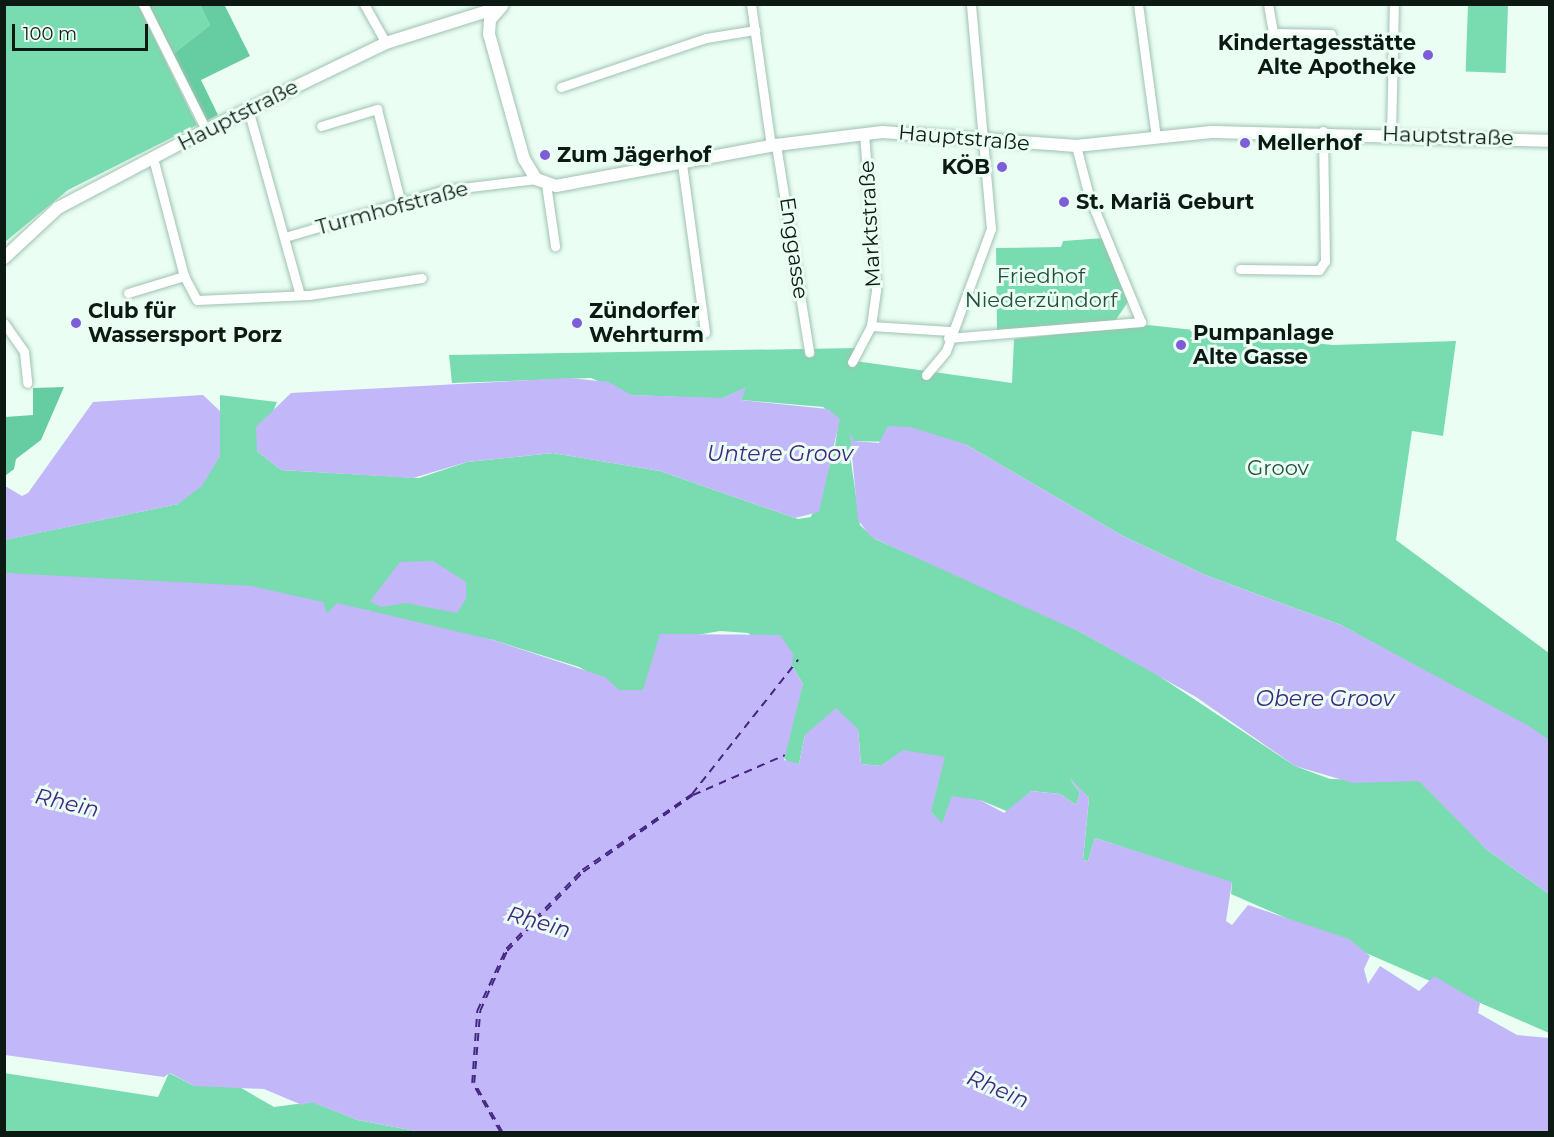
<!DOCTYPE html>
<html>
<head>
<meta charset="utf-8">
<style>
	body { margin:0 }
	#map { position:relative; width:1554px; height:1137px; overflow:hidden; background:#eafef4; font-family:Montserrat,sans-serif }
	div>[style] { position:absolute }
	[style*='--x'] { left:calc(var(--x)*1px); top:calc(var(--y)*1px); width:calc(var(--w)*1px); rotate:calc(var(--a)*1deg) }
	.green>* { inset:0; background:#79dcb0; transform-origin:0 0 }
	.forest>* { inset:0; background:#66cca1 }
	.water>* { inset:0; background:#c2b7f9 }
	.ferry>* { height:1.5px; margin-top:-0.75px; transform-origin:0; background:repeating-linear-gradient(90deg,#432682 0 8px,transparent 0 14px) }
	.roads { filter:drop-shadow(0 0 2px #a0c2b1) drop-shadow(0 0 2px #a0c2b1) }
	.minor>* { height:9px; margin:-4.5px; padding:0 4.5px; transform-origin:4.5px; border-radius:4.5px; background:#fff }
	.major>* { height:12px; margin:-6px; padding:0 6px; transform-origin:6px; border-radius:6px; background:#fff }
	.dots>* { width:16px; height:16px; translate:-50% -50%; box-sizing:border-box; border:3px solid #eafef4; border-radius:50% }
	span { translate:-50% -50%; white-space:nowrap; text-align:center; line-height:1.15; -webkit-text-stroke:6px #eafef4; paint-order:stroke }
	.poi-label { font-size:21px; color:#0d1a14; font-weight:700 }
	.right { translate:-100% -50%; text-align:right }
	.left { translate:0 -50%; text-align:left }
	.street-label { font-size:21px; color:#0d1a14 }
	.park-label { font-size:21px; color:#234e3c }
	.water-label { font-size:22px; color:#432682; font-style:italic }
	.frame { position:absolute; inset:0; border:6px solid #0d1a14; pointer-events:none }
	.scale { position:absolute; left:12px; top:24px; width:136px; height:27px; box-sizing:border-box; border:3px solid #0d1a14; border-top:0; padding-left:8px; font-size:18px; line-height:21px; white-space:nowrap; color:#0d1a14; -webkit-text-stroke:4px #eafef4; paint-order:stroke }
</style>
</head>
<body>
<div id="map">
	<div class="green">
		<div style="clip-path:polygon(5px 4px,138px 5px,197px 125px,68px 190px,5px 242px)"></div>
		<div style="clip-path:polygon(149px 5px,200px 5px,210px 25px,173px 54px)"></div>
		<div style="left:1508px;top:5px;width:68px;height:40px;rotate:92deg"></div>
		<div style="clip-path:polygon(1104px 238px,1130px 299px,1115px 321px,997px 333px,996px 248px,1061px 247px,1063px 241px)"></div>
		<div style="clip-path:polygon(1148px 325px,1333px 345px,1456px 341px,1443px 436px,1412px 431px,1396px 540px,1549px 653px,1549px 740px,1341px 625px,1205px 575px,1121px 535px,965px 444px,854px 441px,850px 454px,860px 525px,875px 539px,1053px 617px,1153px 672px,1295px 766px,1330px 779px,1419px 781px,1430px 788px,1486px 849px,1549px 894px,1549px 1033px,1231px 894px,1232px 883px,1095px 838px,1088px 861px,1083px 860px,1089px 798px,1070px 779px,1080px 793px,1076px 805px,1060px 794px,1031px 791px,1009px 812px,980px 800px,942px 824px,931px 812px,904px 750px,881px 766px,861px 764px,858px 729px,805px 735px,799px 764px,788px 763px,781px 753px,803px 684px,792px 666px,748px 633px,720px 631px,686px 637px,643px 690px,618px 690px,579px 667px,493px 640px,376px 617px,368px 610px,327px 614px,5px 573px,4px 540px,178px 504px,220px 456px,220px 395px,277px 402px,257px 451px,281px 470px,419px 478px,467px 462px,553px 453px,660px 471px,798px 519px,811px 517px,834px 453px,839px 419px,823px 407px,741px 400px,745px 388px,723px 398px,702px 398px,631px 395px,591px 378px,452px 383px,449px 355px,857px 348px,855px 361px,1012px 383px,1014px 339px)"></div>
		<div style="clip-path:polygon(4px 1073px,158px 1097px,169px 1073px,194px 1086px,236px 1085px,274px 1107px,312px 1102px,358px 1120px,421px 1132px,5px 1132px)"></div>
	</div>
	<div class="forest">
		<div style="clip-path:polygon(224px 4px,250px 56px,201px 80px,218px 115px,206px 121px,173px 54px,210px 25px,200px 5px)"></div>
		<div style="clip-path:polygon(64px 387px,41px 440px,16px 459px,14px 469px,5px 476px,5px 417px,33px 415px,33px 388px)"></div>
	</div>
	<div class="water">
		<div style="clip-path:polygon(569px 378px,609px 382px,631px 395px,723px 398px,746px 387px,741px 400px,828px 409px,840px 419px,819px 512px,795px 518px,660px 471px,553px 453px,467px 462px,413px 478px,281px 470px,257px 451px,256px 427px,291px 393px)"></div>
		<div style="clip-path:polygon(203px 395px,220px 411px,220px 456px,202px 486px,178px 504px,5px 540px,5px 486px,22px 496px,28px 493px,93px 402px)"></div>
		<div style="clip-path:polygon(888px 426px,910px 427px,965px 444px,1121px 535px,1205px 575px,1341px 625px,1529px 726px,1549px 740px,1549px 894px,1486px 849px,1419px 781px,1353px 783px,1295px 766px,1196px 697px,1082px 633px,871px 537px,858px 520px,850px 433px,854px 441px,879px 443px)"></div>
		<div style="clip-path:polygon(433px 561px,466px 582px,466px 599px,457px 613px,406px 603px,381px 607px,370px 601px,400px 562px)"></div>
		<div style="clip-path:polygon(5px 573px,251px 586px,323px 602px,327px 614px,337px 603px,493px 640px,605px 677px,619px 690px,643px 690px,660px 634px,780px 635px,793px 654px,792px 666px,803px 684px,784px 760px,799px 764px,805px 735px,836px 708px,858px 729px,861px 764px,881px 766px,903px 750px,945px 757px,931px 812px,942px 823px,952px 796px,980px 800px,1004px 813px,1031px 791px,1060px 794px,1076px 805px,1080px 793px,1069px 777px,1089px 798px,1083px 860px,1088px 861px,1095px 838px,1232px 882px,1226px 921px,1232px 925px,1248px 905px,1349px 939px,1370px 956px,1364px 969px,1368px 984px,1380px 966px,1419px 991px,1434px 976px,1480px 1003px,1478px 1013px,1517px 1035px,1549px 1038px,1549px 1132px,421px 1132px,358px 1120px,311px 1102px,302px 1105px,264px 1089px,194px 1086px,170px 1073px,164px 1077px,5px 1055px)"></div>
	</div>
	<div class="ferry">
		<div style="--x:500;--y:1132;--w:56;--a:-119.7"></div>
		<div style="--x:472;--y:1083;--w:72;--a:-86"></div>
		<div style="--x:477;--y:1011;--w:68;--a:-64.9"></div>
		<div style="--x:506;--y:949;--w:110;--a:-46.1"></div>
		<div style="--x:582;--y:870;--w:134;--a:-34.6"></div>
		<div style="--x:692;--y:794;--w:171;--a:-51.7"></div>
		<div style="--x:502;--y:1132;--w:56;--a:-119.7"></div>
		<div style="--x:474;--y:1083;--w:72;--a:-85.2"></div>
		<div style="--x:480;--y:1011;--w:66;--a:-65.8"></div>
		<div style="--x:507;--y:951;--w:110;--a:-46.1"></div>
		<div style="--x:583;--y:872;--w:134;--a:-35"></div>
		<div style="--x:693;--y:795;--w:100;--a:-23.5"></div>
	</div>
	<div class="roads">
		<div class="minor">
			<div style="--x:143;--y:4;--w:141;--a:63.4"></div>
			<div style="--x:364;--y:4;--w:45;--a:60.6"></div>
			<div style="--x:751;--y:4;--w:143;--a:82"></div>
			<div style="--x:1138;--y:4;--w:135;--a:82.3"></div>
			<div style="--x:1268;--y:4;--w:29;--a:80"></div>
			<div style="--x:1273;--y:33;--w:58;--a:1"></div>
			<div style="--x:561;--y:87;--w:153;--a:-18.7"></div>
			<div style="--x:706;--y:38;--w:50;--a:-9.3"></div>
			<div style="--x:248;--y:109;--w:193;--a:74.4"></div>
			<div style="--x:321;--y:126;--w:59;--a:-16.9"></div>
			<div style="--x:377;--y:109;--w:98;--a:75.8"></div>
			<div style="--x:1391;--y:134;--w:130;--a:-88.7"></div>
			<div style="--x:776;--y:145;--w:210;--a:80.9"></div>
			<div style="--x:1076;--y:146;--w:52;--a:75.4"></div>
			<div style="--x:1089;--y:196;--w:136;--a:67.6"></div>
			<div style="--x:153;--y:158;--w:122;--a:75.3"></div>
			<div style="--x:184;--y:276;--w:27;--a:62"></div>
			<div style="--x:197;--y:300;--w:112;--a:-2.6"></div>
			<div style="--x:309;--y:295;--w:114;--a:-8.6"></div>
			<div style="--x:682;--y:164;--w:170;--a:82.2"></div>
			<div style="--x:546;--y:184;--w:63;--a:81.7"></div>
			<div style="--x:285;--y:237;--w:167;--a:-16.4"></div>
			<div style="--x:445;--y:190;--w:92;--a:-6.9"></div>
			<div style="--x:1240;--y:269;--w:79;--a:0.7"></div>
			<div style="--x:1319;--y:270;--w:11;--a:-56"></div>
			<div style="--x:1325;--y:261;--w:130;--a:-90.9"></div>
			<div style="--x:128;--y:293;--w:59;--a:-16.9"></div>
			<div style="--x:4;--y:323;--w:35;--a:55"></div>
			<div style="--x:24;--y:352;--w:31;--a:84"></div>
			<div style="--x:871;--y:326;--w:79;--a:3.6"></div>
			<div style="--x:948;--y:338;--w:194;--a:-4.7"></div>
			<div style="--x:852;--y:362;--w:41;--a:-62.2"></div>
			<div style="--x:871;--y:326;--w:37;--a:-82"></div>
			<div style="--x:876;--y:289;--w:156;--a:-94.4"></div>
			<div style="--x:926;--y:375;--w:31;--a:-50"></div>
			<div style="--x:946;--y:351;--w:130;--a:-69.8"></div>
			<div style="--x:991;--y:229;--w:226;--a:-95.1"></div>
		</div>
		<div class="major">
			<div style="--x:502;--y:6;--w:18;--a:131"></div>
			<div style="--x:490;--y:20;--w:14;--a:94"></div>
			<div style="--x:489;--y:34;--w:130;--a:74.4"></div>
			<div style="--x:524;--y:159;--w:23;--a:59"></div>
			<div style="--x:536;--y:179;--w:21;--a:19"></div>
			<div style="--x:556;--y:186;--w:224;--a:-10.6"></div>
			<div style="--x:776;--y:145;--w:107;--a:-7"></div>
			<div style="--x:882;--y:132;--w:195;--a:4.1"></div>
			<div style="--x:1076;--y:146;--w:136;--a:-5.9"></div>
			<div style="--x:1211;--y:132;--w:339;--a:1.5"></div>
			<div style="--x:4;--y:258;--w:74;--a:-42.8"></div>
			<div style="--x:58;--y:208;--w:167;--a:-27.8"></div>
			<div style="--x:206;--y:130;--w:200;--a:-25.8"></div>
			<div style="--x:386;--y:43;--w:120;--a:-17.5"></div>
		</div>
	</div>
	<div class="dots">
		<div style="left:1428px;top:55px;background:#7e5ed8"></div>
		<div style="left:1245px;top:143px;background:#7e5ed8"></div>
		<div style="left:545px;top:155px;background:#7e5ed8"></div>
		<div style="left:1002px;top:167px;background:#7e5ed8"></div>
		<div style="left:1064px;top:202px;background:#7e5ed8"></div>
		<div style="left:76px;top:323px;background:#7e5ed8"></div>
		<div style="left:577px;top:323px;background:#7e5ed8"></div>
		<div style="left:1181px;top:345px;background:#7e5ed8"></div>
	</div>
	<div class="poi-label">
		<span class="right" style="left:1416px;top:55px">Kindertagesstätte<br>Alte Apotheke</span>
		<span class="left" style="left:1257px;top:143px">Mellerhof</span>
		<span class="left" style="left:557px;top:155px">Zum Jägerhof</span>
		<span class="right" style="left:990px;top:167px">KÖB</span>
		<span class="left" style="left:1076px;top:202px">St. Mariä Geburt</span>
		<span class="left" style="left:88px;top:323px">Club für<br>Wassersport Porz</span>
		<span class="left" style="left:589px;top:323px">Zündorfer<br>Wehrturm</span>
		<span class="left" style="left:1193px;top:345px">Pumpanlage<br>Alte Gasse</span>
	</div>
	<div class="street-label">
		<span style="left:238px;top:115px;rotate:-27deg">Hauptstraße</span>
		<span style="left:1448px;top:136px;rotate:2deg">Hauptstraße</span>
		<span style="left:964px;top:138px;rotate:5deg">Hauptstraße</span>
		<span style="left:392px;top:208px;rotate:-15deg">Turmhofstraße</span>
		<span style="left:870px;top:224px;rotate:-93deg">Marktstraße</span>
		<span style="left:794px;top:248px;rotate:82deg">Enggasse</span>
	</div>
	<div class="park-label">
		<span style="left:1041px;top:288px">Friedhof<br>Niederzündorf</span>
		<span style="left:1278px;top:468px">Groov</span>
	</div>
	<div class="water-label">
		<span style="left:780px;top:454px">Untere Groov</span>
		<span style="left:1325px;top:699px">Obere Groov</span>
		<span style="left:67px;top:803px;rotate:13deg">Rhein</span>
		<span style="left:539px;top:922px;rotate:16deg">Rhein</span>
		<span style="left:998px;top:1089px;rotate:23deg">Rhein</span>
	</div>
	<div class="frame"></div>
	<div class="scale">100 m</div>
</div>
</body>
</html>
